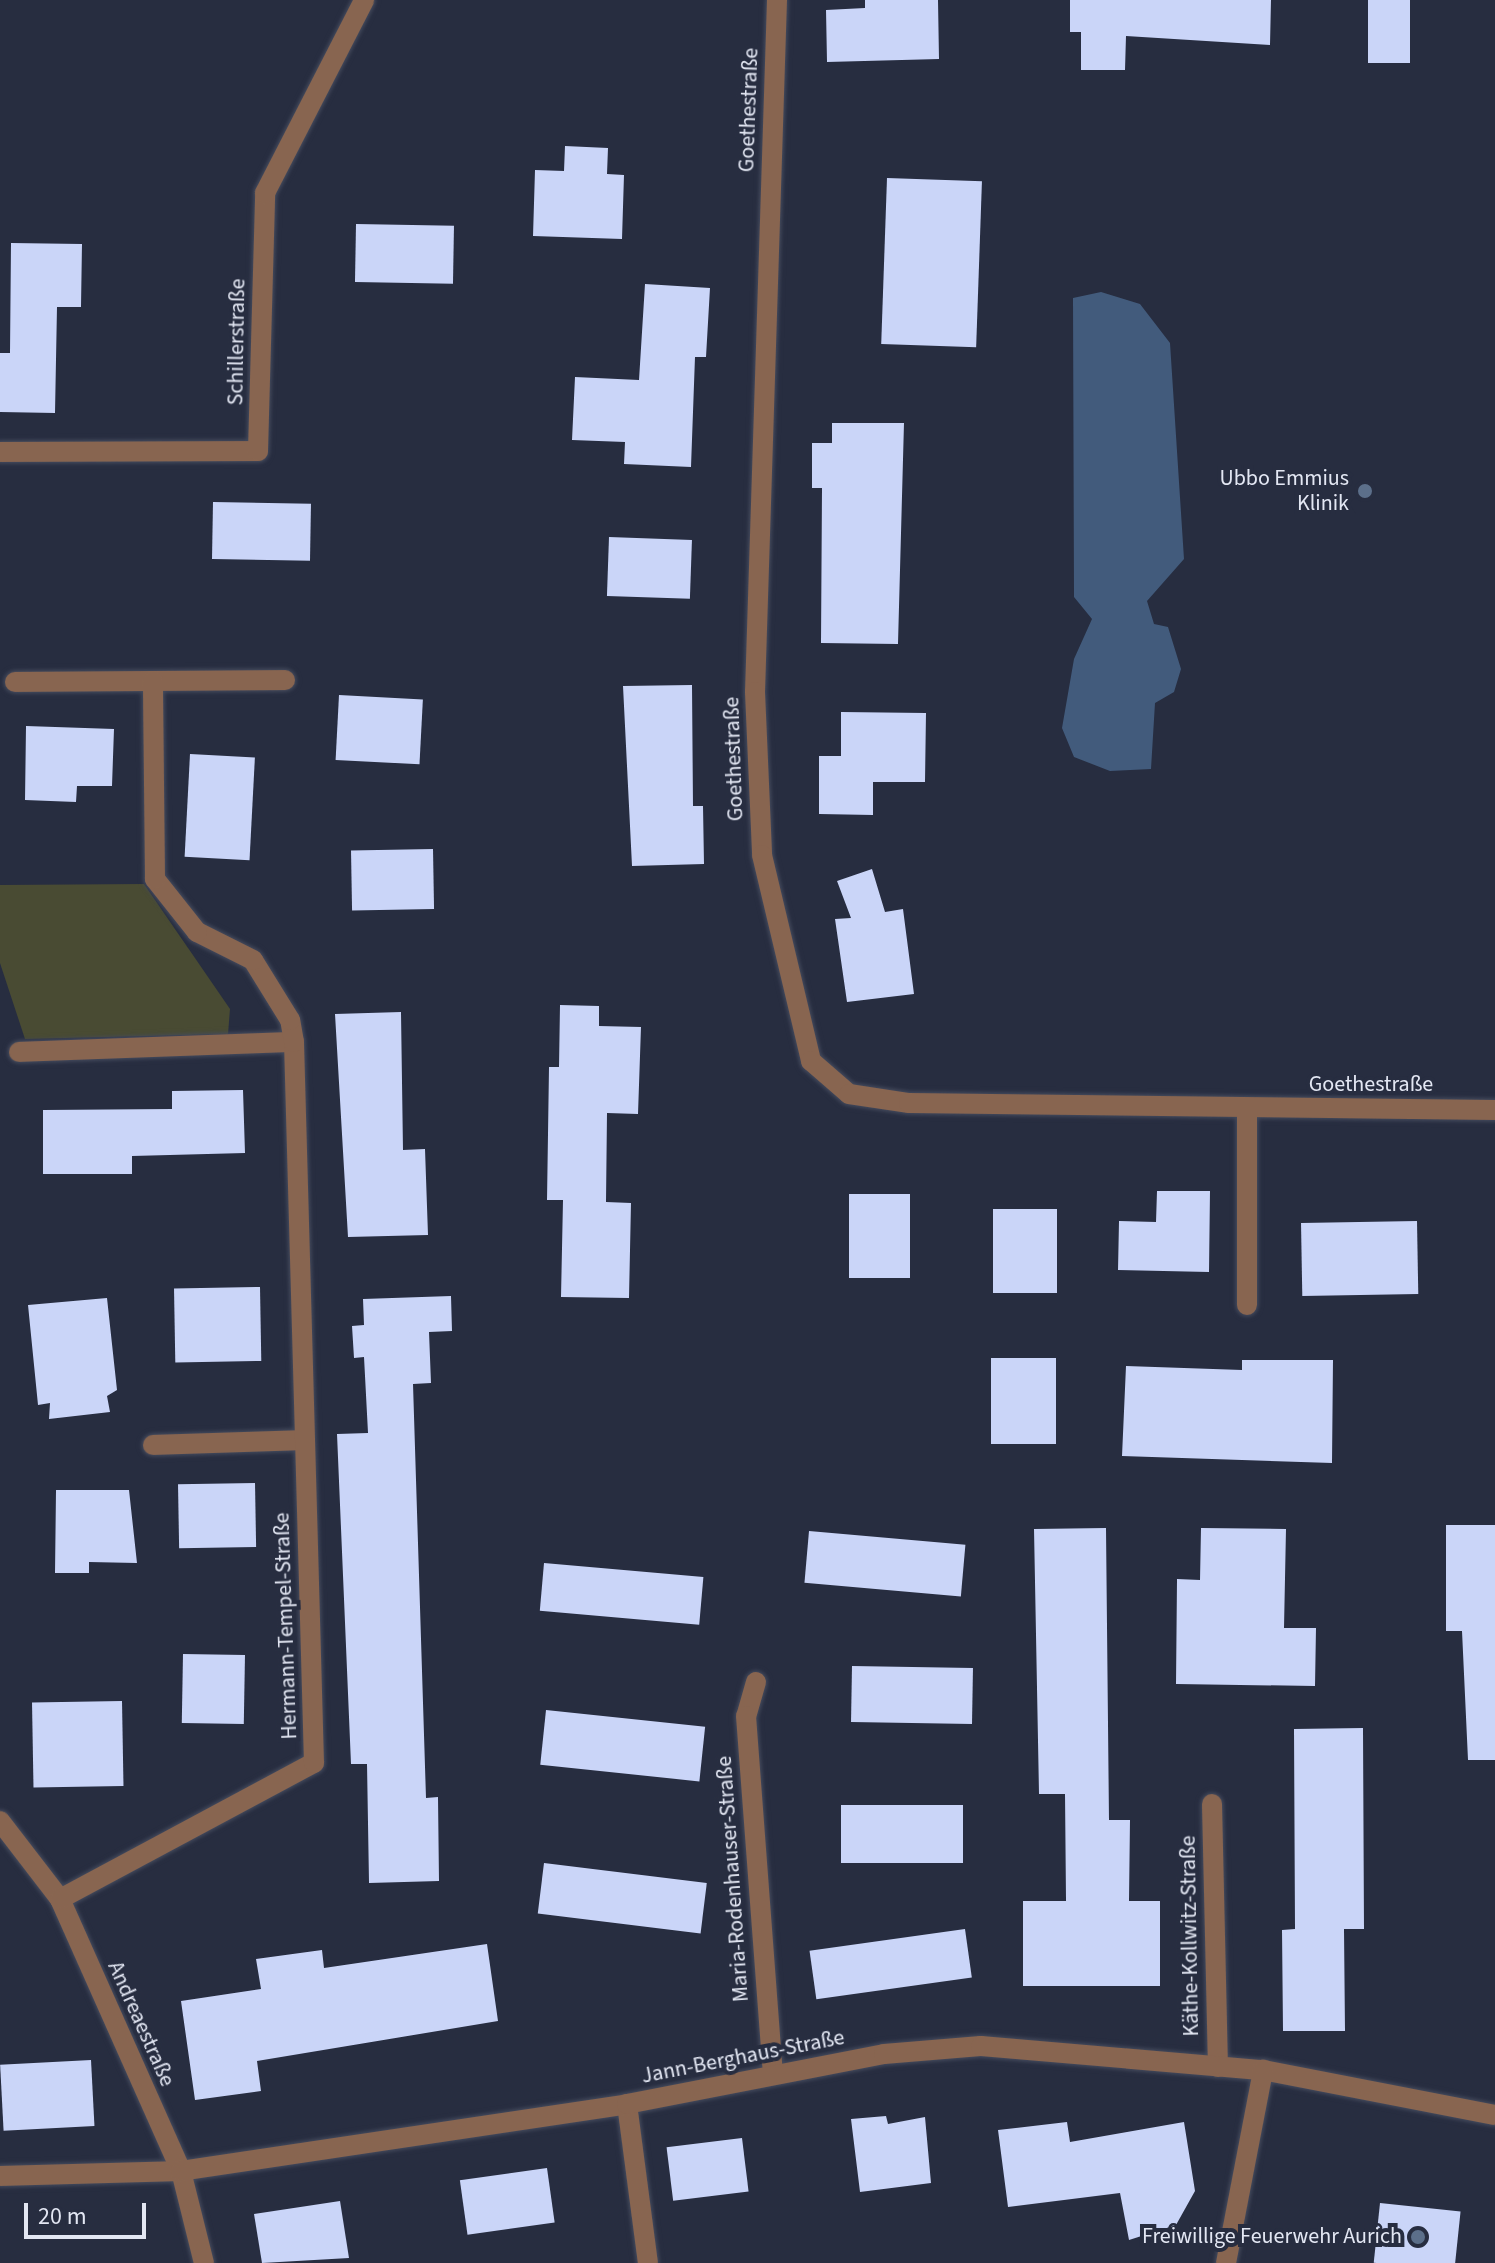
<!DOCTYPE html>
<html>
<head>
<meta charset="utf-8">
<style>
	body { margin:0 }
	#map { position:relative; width:1495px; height:2263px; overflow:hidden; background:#272d40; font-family:"Source Sans 3",sans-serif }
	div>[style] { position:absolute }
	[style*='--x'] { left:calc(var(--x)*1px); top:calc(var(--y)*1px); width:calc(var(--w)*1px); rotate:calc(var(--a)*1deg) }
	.green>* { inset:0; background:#494b33 }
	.water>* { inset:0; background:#425b7c }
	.building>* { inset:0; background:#cad5f8; transform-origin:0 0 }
	.roads { filter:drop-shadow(0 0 2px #454b5d) drop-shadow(0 0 2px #454b5d) }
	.lane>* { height:20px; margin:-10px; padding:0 10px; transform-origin:10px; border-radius:10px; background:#886550 }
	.street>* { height:20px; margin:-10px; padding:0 10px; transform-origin:10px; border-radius:10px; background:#886550 }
	.dots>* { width:22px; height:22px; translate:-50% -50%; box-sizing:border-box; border:4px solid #272d40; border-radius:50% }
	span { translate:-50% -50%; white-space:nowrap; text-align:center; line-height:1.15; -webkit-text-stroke:8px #272d40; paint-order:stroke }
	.street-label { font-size:22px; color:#e3e7f3 }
	.poi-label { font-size:22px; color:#e3e7f3 }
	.right { translate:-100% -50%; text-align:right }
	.scale { position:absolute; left:24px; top:2203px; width:122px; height:36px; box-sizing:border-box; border:4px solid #e3e7f3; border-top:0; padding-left:10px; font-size:24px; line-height:28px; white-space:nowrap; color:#e3e7f3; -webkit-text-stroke:6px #272d40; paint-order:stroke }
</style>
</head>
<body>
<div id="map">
	<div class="green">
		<div style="clip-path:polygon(144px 884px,230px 1009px,228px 1034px,25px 1039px,0 963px,0 885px)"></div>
	</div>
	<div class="water">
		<div style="clip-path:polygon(1101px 292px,1140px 304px,1170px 343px,1184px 559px,1147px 601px,1154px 624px,1168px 627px,1181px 669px,1174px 692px,1155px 703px,1151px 769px,1110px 771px,1074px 757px,1062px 728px,1074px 659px,1092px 619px,1074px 597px,1073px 298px)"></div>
	</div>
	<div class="building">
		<div style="clip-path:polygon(865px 0,938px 0,939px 59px,827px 62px,826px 10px,865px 8px)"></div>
		<div style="clip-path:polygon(1070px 0,1271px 0,1270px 45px,1126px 36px,1125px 70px,1081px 70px,1081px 32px,1070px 32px)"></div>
		<div style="left:1368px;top:0;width:42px;height:63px"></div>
		<div style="clip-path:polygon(565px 146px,608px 148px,607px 174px,624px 175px,622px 239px,533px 236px,535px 170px,564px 171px)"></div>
		<div style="left:887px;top:178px;width:95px;height:166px;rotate:2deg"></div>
		<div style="left:356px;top:224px;width:98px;height:58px;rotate:1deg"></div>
		<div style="clip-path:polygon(11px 243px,82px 244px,81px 307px,57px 307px,55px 413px,0 412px,0 353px,10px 353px)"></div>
		<div style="clip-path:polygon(645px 284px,710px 288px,706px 357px,695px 357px,691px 467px,624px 464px,625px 442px,572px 440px,575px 377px,639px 380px)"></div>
		<div style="clip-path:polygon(832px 423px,904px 423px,898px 644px,821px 643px,822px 488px,812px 488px,812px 443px,832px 443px)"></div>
		<div style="left:213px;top:502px;width:98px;height:57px;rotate:1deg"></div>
		<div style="left:609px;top:537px;width:83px;height:59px;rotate:2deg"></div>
		<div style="clip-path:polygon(692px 685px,693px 806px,703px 806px,704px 864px,632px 866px,623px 686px)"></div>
		<div style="left:339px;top:695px;width:84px;height:65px;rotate:3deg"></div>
		<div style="clip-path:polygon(841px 712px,926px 713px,925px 782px,873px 782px,873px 815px,819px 814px,819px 756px,841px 756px)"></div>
		<div style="clip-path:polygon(26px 726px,114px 729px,112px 786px,77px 786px,76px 802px,25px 800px)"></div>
		<div style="left:190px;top:754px;width:65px;height:103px;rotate:3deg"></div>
		<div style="left:433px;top:849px;width:60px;height:82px;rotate:89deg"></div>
		<div style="clip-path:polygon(872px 869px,885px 912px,903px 909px,914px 994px,847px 1002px,835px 919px,851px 918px,837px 881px)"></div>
		<div style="clip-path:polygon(560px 1005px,599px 1006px,599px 1026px,641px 1027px,638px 1114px,607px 1113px,606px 1202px,631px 1203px,629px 1298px,561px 1297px,563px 1200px,547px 1200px,549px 1067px,559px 1067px)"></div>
		<div style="clip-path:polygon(401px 1012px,403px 1150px,425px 1149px,428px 1235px,348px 1237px,335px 1014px)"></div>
		<div style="clip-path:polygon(243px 1090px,245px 1153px,132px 1156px,132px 1174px,43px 1174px,43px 1110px,172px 1109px,172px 1091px)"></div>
		<div style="clip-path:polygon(1157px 1191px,1210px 1191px,1209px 1272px,1118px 1270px,1119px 1221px,1156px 1222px)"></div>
		<div style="left:849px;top:1194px;width:61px;height:84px"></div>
		<div style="left:993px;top:1209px;width:64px;height:84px"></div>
		<div style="left:1417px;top:1221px;width:73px;height:116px;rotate:89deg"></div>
		<div style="left:260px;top:1287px;width:74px;height:86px;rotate:89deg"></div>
		<div style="clip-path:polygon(451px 1296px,452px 1331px,429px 1332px,431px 1383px,413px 1384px,426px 1798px,438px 1797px,439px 1881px,369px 1883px,367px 1764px,351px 1764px,337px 1434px,368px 1433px,364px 1357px,354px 1358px,352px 1326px,364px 1325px,363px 1299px)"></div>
		<div style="clip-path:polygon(107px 1298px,117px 1390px,107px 1396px,110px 1412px,49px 1419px,50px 1403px,38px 1405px,28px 1305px)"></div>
		<div style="left:991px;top:1358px;width:65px;height:86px"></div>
		<div style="clip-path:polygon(1242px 1360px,1333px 1360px,1332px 1463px,1122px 1456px,1126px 1366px,1242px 1370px)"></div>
		<div style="left:255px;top:1483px;width:64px;height:77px;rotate:89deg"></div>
		<div style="clip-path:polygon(56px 1490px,129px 1490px,137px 1563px,89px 1562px,89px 1573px,55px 1573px)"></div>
		<div style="clip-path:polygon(1446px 1525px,1495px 1525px,1495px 1760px,1468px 1760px,1462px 1631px,1446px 1631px)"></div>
		<div style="clip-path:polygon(1106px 1528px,1109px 1820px,1130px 1820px,1129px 1901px,1160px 1901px,1160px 1986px,1023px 1986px,1023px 1901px,1066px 1901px,1065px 1794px,1039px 1794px,1034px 1529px)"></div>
		<div style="clip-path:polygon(1201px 1528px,1286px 1529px,1284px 1628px,1316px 1628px,1315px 1686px,1176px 1684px,1177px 1579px,1200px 1580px)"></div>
		<div style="left:809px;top:1531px;width:157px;height:52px;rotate:5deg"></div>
		<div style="left:544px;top:1563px;width:160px;height:48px;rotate:5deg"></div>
		<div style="left:183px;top:1654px;width:62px;height:69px;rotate:1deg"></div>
		<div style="left:852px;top:1666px;width:121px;height:56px;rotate:1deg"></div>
		<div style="left:122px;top:1701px;width:85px;height:90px;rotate:89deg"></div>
		<div style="left:546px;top:1710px;width:160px;height:55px;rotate:6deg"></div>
		<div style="clip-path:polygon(1363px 1728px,1364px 1929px,1344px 1929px,1345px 2031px,1283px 2031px,1282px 1930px,1295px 1929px,1294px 1729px)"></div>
		<div style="left:841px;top:1805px;width:122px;height:58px"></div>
		<div style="left:544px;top:1863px;width:164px;height:51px;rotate:7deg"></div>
		<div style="left:965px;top:1929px;width:49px;height:157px;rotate:82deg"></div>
		<div style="clip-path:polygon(487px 1944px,498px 2021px,257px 2061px,261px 2091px,195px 2100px,181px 2001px,261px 1989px,256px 1959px,322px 1950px,324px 1968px)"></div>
		<div style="left:91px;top:2060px;width:66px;height:91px;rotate:87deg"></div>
		<div style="clip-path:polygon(886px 2116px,888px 2124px,925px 2117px,931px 2183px,860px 2192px,851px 2119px)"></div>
		<div style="clip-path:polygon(1067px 2122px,1070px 2142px,1184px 2122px,1195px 2191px,1176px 2225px,1129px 2240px,1120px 2193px,1008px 2207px,998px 2130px)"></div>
		<div style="left:742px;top:2138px;width:54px;height:76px;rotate:83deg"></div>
		<div style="left:547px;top:2168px;width:55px;height:88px;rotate:82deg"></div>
		<div style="clip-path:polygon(340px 2201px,349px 2258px,262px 2263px,254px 2214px)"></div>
		<div style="left:1380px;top:2203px;width:81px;height:60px;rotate:6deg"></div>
	</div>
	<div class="roads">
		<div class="lane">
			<div style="--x:15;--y:682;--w:270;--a:-0.4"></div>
		</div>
		<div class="street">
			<div style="--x:777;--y:0;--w:692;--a:91.82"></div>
			<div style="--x:755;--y:692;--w:163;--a:87.5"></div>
			<div style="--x:762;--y:855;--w:212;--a:76.6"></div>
			<div style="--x:811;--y:1061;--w:50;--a:41"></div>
			<div style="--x:849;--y:1094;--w:61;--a:8.5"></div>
			<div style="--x:909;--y:1103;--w:586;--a:0.68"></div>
			<div style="--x:0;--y:452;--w:258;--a:-0.2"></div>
			<div style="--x:258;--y:451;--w:258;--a:-88.4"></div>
			<div style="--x:265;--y:193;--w:217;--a:-62.8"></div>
			<div style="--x:19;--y:1052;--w:275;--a:-2.1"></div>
			<div style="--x:1247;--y:1305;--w:197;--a:-90"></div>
			<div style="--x:153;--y:1445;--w:151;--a:-1.9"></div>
			<div style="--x:756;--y:1682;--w:35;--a:106"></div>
			<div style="--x:746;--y:1716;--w:360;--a:85.7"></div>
			<div style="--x:1212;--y:1804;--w:263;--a:88.7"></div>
			<div style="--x:0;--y:1821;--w:98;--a:52.4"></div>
			<div style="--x:60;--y:1899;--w:298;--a:66"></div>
			<div style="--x:181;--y:2171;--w:95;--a:76"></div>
			<div style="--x:60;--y:1899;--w:288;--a:-28.2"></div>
			<div style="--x:314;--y:1763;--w:721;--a:-91.59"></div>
			<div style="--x:294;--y:1042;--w:22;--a:-100"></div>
			<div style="--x:290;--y:1020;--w:70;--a:-121.7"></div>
			<div style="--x:253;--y:960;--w:63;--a:-153.4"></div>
			<div style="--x:197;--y:932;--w:68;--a:-128.4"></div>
			<div style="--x:155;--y:879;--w:198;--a:-90.6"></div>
			<div style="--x:627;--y:2104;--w:160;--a:82.5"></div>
			<div style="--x:0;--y:2176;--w:181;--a:-1.6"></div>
			<div style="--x:181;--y:2171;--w:451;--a:-8.5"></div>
			<div style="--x:627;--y:2104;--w:262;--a:-11"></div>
			<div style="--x:884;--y:2054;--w:97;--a:-4.7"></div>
			<div style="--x:981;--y:2046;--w:283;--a:4.9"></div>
			<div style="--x:1263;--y:2070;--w:236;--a:11"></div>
			<div style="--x:1226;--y:2263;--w:197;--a:-79.1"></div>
		</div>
	</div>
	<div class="dots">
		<div style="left:1365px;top:491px;background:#5c6f8a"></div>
		<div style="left:1418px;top:2237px;background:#5c6f8a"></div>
	</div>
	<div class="street-label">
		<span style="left:749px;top:110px;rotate:-88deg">Goethestraße</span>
		<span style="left:237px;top:342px;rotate:-89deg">Schillerstraße</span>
		<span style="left:734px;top:759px;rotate:-92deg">Goethestraße</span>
		<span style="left:1371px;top:1085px">Goethestraße</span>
		<span style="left:286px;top:1626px;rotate:-92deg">Hermann-Tempel-Straße</span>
		<span style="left:733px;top:1879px;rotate:-94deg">Maria-Rodenhauser-Straße</span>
		<span style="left:1190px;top:1936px;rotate:-91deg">Käthe-Kollwitz-Straße</span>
		<span style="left:141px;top:2024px;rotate:66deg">Andreaestraße</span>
		<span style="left:743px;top:2057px;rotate:-11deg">Jann-Berghaus-Straße</span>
	</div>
	<div class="poi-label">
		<span class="right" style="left:1349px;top:491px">Ubbo Emmius<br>Klinik</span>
		<span class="right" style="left:1402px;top:2237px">Freiwillige Feuerwehr Aurich</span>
	</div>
	<div class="scale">20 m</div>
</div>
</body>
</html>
